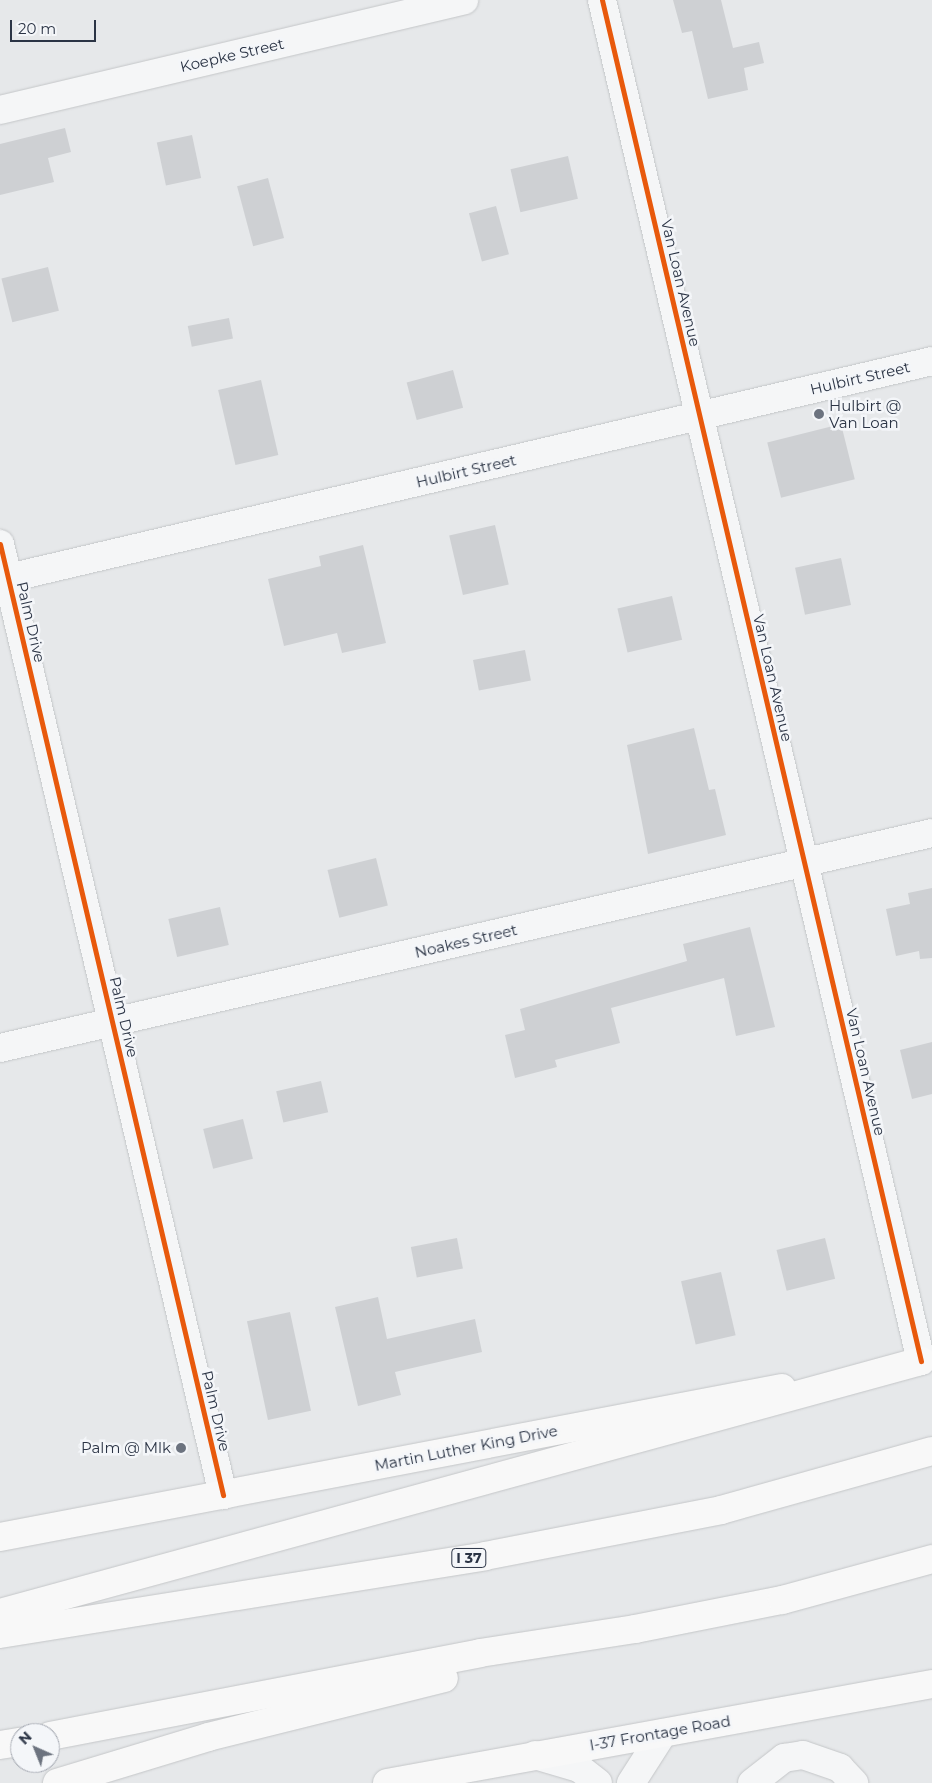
<!DOCTYPE html>
<html>
<head>
<meta charset="utf-8">
<style>
	body { margin:0 }
	#map { position:relative; width:932px; height:1783px; overflow:hidden; background:#e6e8ea; font-family:Montserrat,sans-serif }
	div>[style] { position:absolute }
	[style*='--x'] { left:calc(var(--x)*1px); top:calc(var(--y)*1px); width:calc(var(--w)*1px); rotate:calc(var(--a)*1deg) }
	.building>* { inset:0; background:#ced0d3; transform-origin:0 0 }
	.roads { filter:drop-shadow(0 0 1px #c4c6c8) drop-shadow(0 0 1px #c4c6c8) }
	.minor>* { height:28px; margin:-14px; padding:0 14px; transform-origin:14px; border-radius:14px; background:#f5f6f7 }
	.major>* { height:28px; margin:-14px; padding:0 14px; transform-origin:14px; border-radius:14px; background:#f8f8f8 }
	.highway>* { height:28px; margin:-14px; padding:0 14px; transform-origin:14px; border-radius:14px; background:#f8f8f8 }
	.cycleway>* { height:5px; margin:-2.5px; padding:0 2.5px; transform-origin:2.5px; border-radius:2.5px; background:#e8590c }
	.dots>* { width:14px; height:14px; translate:-50% -50%; box-sizing:border-box; border:2px solid #f4f6f9; border-radius:50% }
	span { translate:-50% -50%; white-space:nowrap; text-align:center; line-height:1.15; -webkit-text-stroke:5px #f4f6f9; paint-order:stroke }
	.shield-label span { padding:1px 4px; background:#f4f6f9; border:1px solid; border-radius:4px; -webkit-text-stroke-width:0 }
	.shield-label { font-size:14px; color:#2b3445; font-weight:700 }
	.street-label { font-size:15px; color:#2b3445 }
	.poi-label { font-size:15px; color:#2b3445 }
	.left { translate:0 -50%; text-align:left }
	.right { translate:-100% -50%; text-align:right }
	.north { position:absolute; left:10px; top:1723px; width:50px; height:50px; box-sizing:border-box; background:#f4f6f9; border:1px solid #a4a8b1; border-radius:50%; rotate:316deg; font-size:14px; font-weight:700; line-height:20px; text-align:center; color:#2b3445 }
	.north::after { content:''; display:block; margin:auto; width:18px; height:22px; background:#6c737f; clip-path:polygon(50% 0,100% 100%,50% 72%,0 100%) }
	.scale { position:absolute; left:10px; top:20px; width:86px; height:22px; box-sizing:border-box; border:2px solid #2b3445; border-top:0; padding-left:6px; font-size:15px; line-height:18px; white-space:nowrap; color:#2b3445; -webkit-text-stroke:4px #f4f6f9; paint-order:stroke }
</style>
</head>
<body>
<div id="map">
	<div class="building">
		<div style="clip-path:polygon(673px 0,721px 0,733px 48px,759px 42px,764px 63px,744px 68px,748px 90px,708px 99px,692px 31px,682px 33px)"></div>
		<div style="clip-path:polygon(65px 128px,71px 152px,48px 158px,54px 182px,0 195px,0 144px)"></div>
		<div style="left:192px;top:135px;width:44px;height:36px;rotate:78deg"></div>
		<div style="left:568px;top:156px;width:44px;height:59px;rotate:77deg"></div>
		<div style="left:268px;top:178px;width:62px;height:32px;rotate:75deg"></div>
		<div style="left:496px;top:206px;width:50px;height:28px;rotate:75deg"></div>
		<div style="left:48px;top:267px;width:45px;height:48px;rotate:76deg"></div>
		<div style="left:229px;top:318px;width:21px;height:42px;rotate:79deg"></div>
		<div style="left:453px;top:370px;width:39px;height:48px;rotate:75deg"></div>
		<div style="left:261px;top:380px;width:77px;height:44px;rotate:77deg"></div>
		<div style="left:841px;top:424px;width:57px;height:76px;rotate:76deg"></div>
		<div style="left:495px;top:525px;width:61px;height:47px;rotate:77deg"></div>
		<div style="clip-path:polygon(363px 545px,386px 643px,342px 653px,337px 633px,284px 646px,268px 579px,321px 566px,319px 556px)"></div>
		<div style="left:841px;top:558px;width:48px;height:47px;rotate:78deg"></div>
		<div style="left:672px;top:596px;width:45px;height:56px;rotate:77deg"></div>
		<div style="left:525px;top:650px;width:31px;height:53px;rotate:79deg"></div>
		<div style="clip-path:polygon(694px 728px,709px 790px,715px 789px,726px 835px,648px 854px,627px 745px)"></div>
		<div style="left:376px;top:858px;width:49px;height:50px;rotate:76deg"></div>
		<div style="clip-path:polygon(932px 888px,932px 958px,920px 959px,919px 951px,896px 956px,886px 909px,910px 904px,908px 893px)"></div>
		<div style="left:220px;top:907px;width:39px;height:53px;rotate:77deg"></div>
		<div style="clip-path:polygon(750px 927px,775px 1027px,736px 1036px,724px 978px,611px 1008px,620px 1043px,555px 1060px,557px 1067px,515px 1078px,505px 1035px,525px 1030px,520px 1009px,687px 961px,683px 944px)"></div>
		<div style="clip-path:polygon(932px 1042px,932px 1094px,912px 1099px,900px 1050px)"></div>
		<div style="left:321px;top:1081px;width:32px;height:46px;rotate:77deg"></div>
		<div style="left:243px;top:1119px;width:41px;height:41px;rotate:76deg"></div>
		<div style="left:457px;top:1238px;width:31px;height:47px;rotate:79deg"></div>
		<div style="left:825px;top:1238px;width:42px;height:50px;rotate:76deg"></div>
		<div style="left:721px;top:1272px;width:65px;height:41px;rotate:77deg"></div>
		<div style="clip-path:polygon(378px 1297px,387px 1339px,475px 1319px,482px 1352px,395px 1372px,401px 1395px,358px 1406px,335px 1307px)"></div>
		<div style="left:290px;top:1312px;width:101px;height:44px;rotate:78deg"></div>
	</div>
	<div class="roads">
		<div class="minor">
			<div style="--x:602;--y:0;--w:1398;--a:76.81"></div>
			<div style="--x:0;--y:110;--w:477;--a:-13.3"></div>
			<div style="--x:0;--y:544;--w:977;--a:76.8"></div>
			<div style="--x:0;--y:580;--w:957;--a:-13.22"></div>
			<div style="--x:0;--y:1048;--w:956;--a:-12.99"></div>
			<div style="--x:535;--y:1755;--w:46;--a:16.5"></div>
			<div style="--x:579;--y:1768;--w:24;--a:38"></div>
			<div style="--x:631;--y:1783;--w:59;--a:-57.4"></div>
			<div style="--x:752;--y:1783;--w:41;--a:-38"></div>
			<div style="--x:784;--y:1758;--w:19;--a:-9"></div>
			<div style="--x:803;--y:1755;--w:39;--a:19"></div>
			<div style="--x:840;--y:1768;--w:21;--a:47"></div>
		</div>
		<div class="major">
			<div style="--x:0;--y:1537;--w:796;--a:-10.79"></div>
			<div style="--x:387;--y:1783;--w:554;--a:-10.3"></div>
		</div>
		<div class="highway">
			<div style="--x:0;--y:1613;--w:955;--a:-15.3"></div>
			<div style="--x:0;--y:1634;--w:491;--a:-9.1"></div>
			<div style="--x:485;--y:1556;--w:240;--a:-11"></div>
			<div style="--x:721;--y:1510;--w:219;--a:-15.6"></div>
			<div style="--x:50;--y:1736;--w:438;--a:-10.9"></div>
			<div style="--x:480;--y:1653;--w:157;--a:-8.8"></div>
			<div style="--x:635;--y:1629;--w:150;--a:-11.2"></div>
			<div style="--x:782;--y:1600;--w:156;--a:-15.3"></div>
			<div style="--x:0;--y:1745;--w:20;--a:-9"></div>
			<div style="--x:57;--y:1783;--w:158;--a:-16.9"></div>
			<div style="--x:208;--y:1737;--w:243;--a:-14"></div>
		</div>
	</div>
	<div class="cycleway">
		<div style="--x:602;--y:0;--w:1398;--a:76.81"></div>
		<div style="--x:0;--y:544;--w:977;--a:76.8"></div>
	</div>
	<div class="dots">
		<div style="left:819px;top:414px;background:#6c737f"></div>
		<div style="left:181px;top:1448px;background:#6c737f"></div>
	</div>
	<div class="shield-label">
		<span style="left:469px;top:1558px">I 37</span>
	</div>
	<div class="street-label">
		<span style="left:232px;top:55px;rotate:-13deg">Koepke Street</span>
		<span style="left:681px;top:283px;rotate:77deg">Van Loan Avenue</span>
		<span style="left:860px;top:378px;rotate:-13deg">Hulbirt Street</span>
		<span style="left:466px;top:471px;rotate:-13deg">Hulbirt Street</span>
		<span style="left:31px;top:622px;rotate:77deg">Palm Drive</span>
		<span style="left:773px;top:678px;rotate:77deg">Van Loan Avenue</span>
		<span style="left:466px;top:941px;rotate:-13deg">Noakes Street</span>
		<span style="left:124px;top:1017px;rotate:77deg">Palm Drive</span>
		<span style="left:866px;top:1072px;rotate:77deg">Van Loan Avenue</span>
		<span style="left:216px;top:1411px;rotate:77deg">Palm Drive</span>
		<span style="left:466px;top:1448px;rotate:-11deg">Martin Luther King Drive</span>
		<span style="left:660px;top:1733px;rotate:-10deg">I-37 Frontage Road</span>
	</div>
	<div class="poi-label">
		<span class="left" style="left:829px;top:414px">Hulbirt @<br>Van Loan</span>
		<span class="right" style="left:171px;top:1448px">Palm @ Mlk</span>
	</div>
	<div class="north">N</div>
	<div class="scale">20 m</div>
</div>
</body>
</html>
